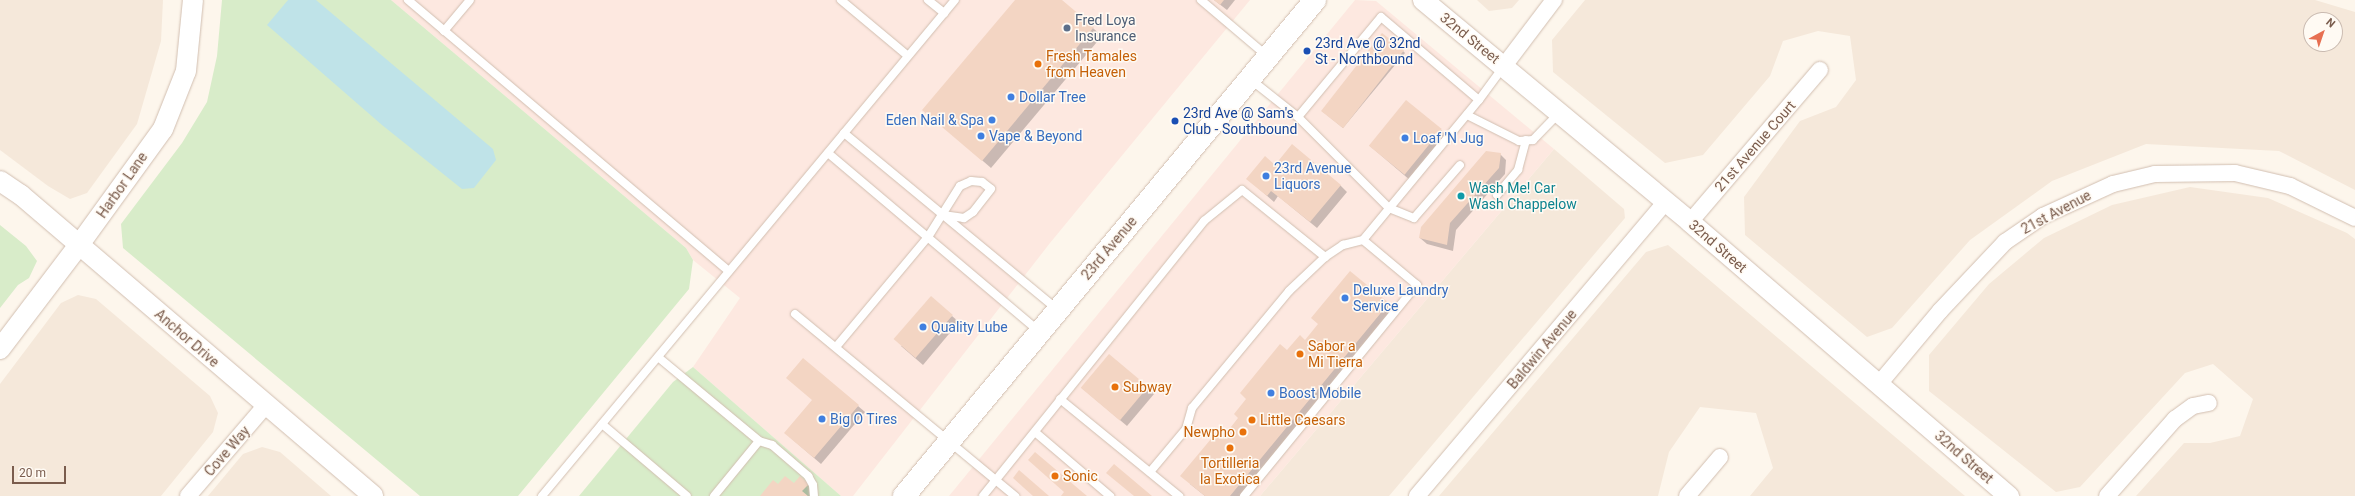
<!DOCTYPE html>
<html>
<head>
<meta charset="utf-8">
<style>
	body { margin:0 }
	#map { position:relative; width:2355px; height:496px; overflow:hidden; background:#fdf6ec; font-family:Roboto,sans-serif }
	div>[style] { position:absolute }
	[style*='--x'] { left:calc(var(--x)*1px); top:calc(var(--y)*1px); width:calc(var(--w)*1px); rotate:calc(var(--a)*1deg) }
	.residential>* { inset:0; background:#f5e8da }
	.commercial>* { inset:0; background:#fde8e0 }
	.green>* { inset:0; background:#d8ecc9 }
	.water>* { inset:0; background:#bfe3e8 }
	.shadow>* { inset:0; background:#0003 }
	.building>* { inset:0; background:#f3d5c3; transform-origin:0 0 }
	.roads { filter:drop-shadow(0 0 1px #d1beb0) drop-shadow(0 0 1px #d1beb0) }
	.service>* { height:8px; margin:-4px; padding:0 4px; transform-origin:4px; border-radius:4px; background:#fff }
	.minor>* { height:16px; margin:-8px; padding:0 8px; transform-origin:8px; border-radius:8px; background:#fff }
	.tertiary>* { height:20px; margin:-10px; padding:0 10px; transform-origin:10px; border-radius:10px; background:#fff }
	.secondary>* { height:22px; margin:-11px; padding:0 11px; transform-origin:11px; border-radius:11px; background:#fff }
	.dots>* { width:11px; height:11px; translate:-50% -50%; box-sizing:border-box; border:2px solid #fffaf3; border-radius:50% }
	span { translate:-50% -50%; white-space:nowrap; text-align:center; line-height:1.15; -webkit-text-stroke:3px #fffaf3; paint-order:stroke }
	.service-label { font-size:14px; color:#4e5e75 }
	.left { translate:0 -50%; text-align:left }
	.street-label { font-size:14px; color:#7a5c4d }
	.transit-label { font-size:14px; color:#164399 }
	.food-label { font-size:14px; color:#c56008 }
	.right { translate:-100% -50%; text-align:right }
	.shop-label { font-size:14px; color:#366cbe }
	.culture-label { font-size:14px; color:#0d838f }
	.north { position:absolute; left:2303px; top:12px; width:40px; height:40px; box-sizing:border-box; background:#fffaf3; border:1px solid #cabbb1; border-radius:50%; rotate:40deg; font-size:11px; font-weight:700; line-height:16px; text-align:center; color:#7a5c4d }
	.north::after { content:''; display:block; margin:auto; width:14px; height:18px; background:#e76f51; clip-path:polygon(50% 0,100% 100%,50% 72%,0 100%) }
	.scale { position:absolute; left:12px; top:466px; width:54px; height:18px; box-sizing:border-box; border:2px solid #7a5c4d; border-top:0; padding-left:5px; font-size:12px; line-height:14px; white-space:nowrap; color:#7a5c4d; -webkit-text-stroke:3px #fffaf3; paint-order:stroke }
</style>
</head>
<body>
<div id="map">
	<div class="residential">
		<div style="clip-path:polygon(0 0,163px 0,161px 41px,137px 124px,87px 193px,70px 199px,48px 186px,0 150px)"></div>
		<div style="clip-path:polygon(1477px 0,1519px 0,1512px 8px,1489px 11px)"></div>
		<div style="clip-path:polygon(evenodd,1585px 0,2315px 0,2355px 12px,2355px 190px,2279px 151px,2146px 144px,2052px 181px,1970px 240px,1892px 328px,1867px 337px,1745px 235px,1744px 197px,1800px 121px,1836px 107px,1856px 80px,1850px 36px,1818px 31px,1783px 41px,1770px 76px,1703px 155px,1665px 163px,1553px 72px,1552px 40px,1585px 0,2311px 20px,2335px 20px,2335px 44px,2311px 44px,2311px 20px)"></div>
		<div style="clip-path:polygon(1554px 149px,1624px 209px,1625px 218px,1389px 496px,1260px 496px)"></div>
		<div style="clip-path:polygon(2190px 187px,2268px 198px,2347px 233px,2355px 239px,2355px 496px,2136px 496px,2184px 443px,2210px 443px,2240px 436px,2253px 399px,2213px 364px,2185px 373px,2080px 487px,2056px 492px,1929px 391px,1929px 355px,1989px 284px,2044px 238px,2112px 205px)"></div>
		<div style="clip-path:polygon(1668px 245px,1965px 496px,1750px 496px,1773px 468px,1756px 413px,1700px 407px,1669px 452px,1658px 496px,1439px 496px,1646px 252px)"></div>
		<div style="clip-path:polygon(78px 295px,96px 299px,210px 396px,218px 413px,213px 432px,161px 496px,0 496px,0 384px,61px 303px)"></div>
		<div style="clip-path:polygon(262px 447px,280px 452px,331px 496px,208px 496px,243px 454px)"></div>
	</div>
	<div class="commercial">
		<div style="clip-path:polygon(391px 0,1250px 0,1050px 243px,853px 496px,841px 496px,693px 367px,740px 298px,693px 260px,686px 248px)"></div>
		<div style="clip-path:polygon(1355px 0,1376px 1px,1554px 149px,1260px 496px,949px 496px)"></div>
	</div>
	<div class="green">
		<div style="clip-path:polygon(222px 0,391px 0,686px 248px,693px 260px,689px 289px,518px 496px,420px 496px,123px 248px,121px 224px,182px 143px,207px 102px,217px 56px)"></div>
		<div style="clip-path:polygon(0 225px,26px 246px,37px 261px,29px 278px,18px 285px,0 308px)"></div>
		<div style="clip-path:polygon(693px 367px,841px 496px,579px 496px,673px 382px)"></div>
	</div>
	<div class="water">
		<div style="clip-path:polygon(288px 0,316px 0,493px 149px,496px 160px,474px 188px,462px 189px,382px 125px,267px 25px)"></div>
	</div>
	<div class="shadow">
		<div style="clip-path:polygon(1016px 0,1061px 0,1102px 36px,991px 168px,924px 110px)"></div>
		<div style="clip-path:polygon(1214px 0,1235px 0,1227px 10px)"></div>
		<div style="clip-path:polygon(1403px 51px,1405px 53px,1343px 128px,1322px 111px)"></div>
		<div style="clip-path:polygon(1441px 130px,1447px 136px,1411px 181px,1370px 146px)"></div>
		<div style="clip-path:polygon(1500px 154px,1506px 160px,1505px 174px,1456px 230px,1453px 251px,1427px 244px,1420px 238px)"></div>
		<div style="clip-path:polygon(1275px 166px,1340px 185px,1347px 192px,1317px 228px,1278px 196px,1274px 202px,1248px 179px)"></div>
		<div style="clip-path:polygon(1388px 303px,1396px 312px,1244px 496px,1205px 496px,1190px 484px,1287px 352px)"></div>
		<div style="clip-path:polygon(952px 316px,959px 322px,923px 365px,901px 346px)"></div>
		<div style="clip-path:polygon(1148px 387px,1154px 394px,1127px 426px,1082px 388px)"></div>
		<div style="clip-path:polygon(858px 406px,865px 412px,821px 464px,792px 439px)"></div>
		<div style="clip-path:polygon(808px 484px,814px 491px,810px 496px,761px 496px,778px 485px)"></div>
	</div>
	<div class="building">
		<div style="clip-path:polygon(1015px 0,1062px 0,1094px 27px,982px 161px,922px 110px)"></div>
		<div style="clip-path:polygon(1214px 0,1224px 0,1220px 5px)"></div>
		<div style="left:1382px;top:33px;width:28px;height:99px;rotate:38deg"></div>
		<div style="left:1406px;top:100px;width:46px;height:59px;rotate:39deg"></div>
		<div style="clip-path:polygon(1292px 144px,1341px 185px,1310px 222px,1271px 191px,1267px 196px,1246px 179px,1265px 156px,1275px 165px)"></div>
		<div style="clip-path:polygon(1486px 151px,1501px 153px,1499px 168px,1450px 223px,1447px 245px,1419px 238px,1421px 227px)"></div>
		<div style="clip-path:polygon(1350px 271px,1389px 303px,1230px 496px,1205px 496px,1180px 476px,1221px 427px,1227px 432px,1238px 418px,1234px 414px,1246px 399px,1240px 393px,1280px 344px,1287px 350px,1300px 335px,1305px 340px,1318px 324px,1311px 318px)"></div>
		<div style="left:931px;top:296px;width:29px;height:57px;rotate:41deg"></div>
		<div style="left:1109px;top:354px;width:51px;height:44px;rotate:40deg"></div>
		<div style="clip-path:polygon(803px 358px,859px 405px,814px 458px,784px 433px,812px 400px,786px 378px)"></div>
		<div style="clip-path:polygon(1035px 452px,1087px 496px,1061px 496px,1064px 492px,1028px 460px)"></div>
		<div style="clip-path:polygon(1114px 464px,1152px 496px,1134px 496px,1106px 473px)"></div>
		<div style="clip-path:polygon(1019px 470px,1049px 496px,1033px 496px,1013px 478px)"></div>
		<div style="clip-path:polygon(785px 476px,794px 483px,800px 476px,809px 484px,802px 491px,808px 496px,760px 496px,773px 480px,778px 484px)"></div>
	</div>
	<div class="roads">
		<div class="service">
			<div style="--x:408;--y:0;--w:420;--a:40.2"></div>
			<div style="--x:841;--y:0;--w:87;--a:39.9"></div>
			<div style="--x:928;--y:0;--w:21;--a:39"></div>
			<div style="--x:1201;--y:0;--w:87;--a:40.3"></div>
			<div style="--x:444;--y:31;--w:40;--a:-50"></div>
			<div style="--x:1250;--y:79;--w:61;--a:38.4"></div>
			<div style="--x:1298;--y:117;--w:130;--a:-50.3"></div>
			<div style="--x:1381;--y:17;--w:128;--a:40.3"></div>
			<div style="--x:1467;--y:115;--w:58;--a:26.6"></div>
			<div style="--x:1519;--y:141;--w:14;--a:-4"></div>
			<div style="--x:1533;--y:140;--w:37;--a:-46"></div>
			<div style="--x:1298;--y:117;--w:129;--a:45"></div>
			<div style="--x:1389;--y:208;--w:27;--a:22"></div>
			<div style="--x:1414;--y:218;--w:70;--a:-49"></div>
			<div style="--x:844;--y:133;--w:276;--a:39.6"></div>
			<div style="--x:828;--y:153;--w:276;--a:40.2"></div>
			<div style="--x:1497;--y:195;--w:33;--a:-50"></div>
			<div style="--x:1518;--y:170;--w:31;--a:-75"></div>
			<div style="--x:795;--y:314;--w:286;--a:39.6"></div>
			<div style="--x:836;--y:347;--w:143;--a:-50.1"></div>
			<div style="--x:928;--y:237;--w:60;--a:-57.9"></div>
			<div style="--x:960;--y:186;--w:12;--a:-24"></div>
			<div style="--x:971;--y:181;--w:11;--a:5"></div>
			<div style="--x:982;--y:182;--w:11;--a:38"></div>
			<div style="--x:991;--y:189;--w:29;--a:128"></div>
			<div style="--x:973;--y:212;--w:11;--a:146"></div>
			<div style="--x:964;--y:218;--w:21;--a:-172"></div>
			<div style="--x:658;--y:357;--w:131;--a:39.7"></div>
			<div style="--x:759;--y:441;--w:71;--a:129.3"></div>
			<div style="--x:1060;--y:399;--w:154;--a:39.2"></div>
			<div style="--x:602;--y:424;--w:111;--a:40.3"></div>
			<div style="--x:1035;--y:432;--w:99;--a:40.5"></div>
			<div style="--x:759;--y:441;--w:14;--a:17"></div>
			<div style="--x:772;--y:445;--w:48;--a:40.7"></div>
			<div style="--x:808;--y:476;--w:10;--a:61"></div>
			<div style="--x:813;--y:485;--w:11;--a:85"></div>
			<div style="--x:1150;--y:472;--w:56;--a:-50.1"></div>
			<div style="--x:1186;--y:429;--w:22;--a:-74"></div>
			<div style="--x:1192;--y:408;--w:152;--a:-50.3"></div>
			<div style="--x:1289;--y:291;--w:50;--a:-43.4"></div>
			<div style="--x:1325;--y:257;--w:22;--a:-34"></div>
			<div style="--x:1343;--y:245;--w:21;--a:-14"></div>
			<div style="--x:1363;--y:240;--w:182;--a:-50.4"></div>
			<div style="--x:1479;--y:100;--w:42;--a:-53.7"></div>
			<div style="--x:542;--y:496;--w:645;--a:-50.22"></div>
			<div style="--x:983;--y:496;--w:353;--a:-51.2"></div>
			<div style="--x:1204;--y:221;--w:49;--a:-39.2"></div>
			<div style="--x:1242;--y:190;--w:107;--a:38.9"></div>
			<div style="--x:1244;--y:496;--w:273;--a:-50.7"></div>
			<div style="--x:1417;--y:285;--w:70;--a:-140.2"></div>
		</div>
		<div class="minor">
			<div style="--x:1504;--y:66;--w:83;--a:-52.9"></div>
			<div style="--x:1690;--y:222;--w:200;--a:-49.5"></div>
			<div style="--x:1879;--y:384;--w:95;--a:-50.1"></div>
			<div style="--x:1940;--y:311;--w:95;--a:-46.7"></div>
			<div style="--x:2005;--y:242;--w:46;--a:-34.4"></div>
			<div style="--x:2043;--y:216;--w:77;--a:-24.6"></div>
			<div style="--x:2113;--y:184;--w:43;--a:-13.4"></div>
			<div style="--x:2155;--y:174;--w:80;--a:-0.7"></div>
			<div style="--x:2235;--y:173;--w:57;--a:13.3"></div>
			<div style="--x:2290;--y:186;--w:72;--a:26.2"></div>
			<div style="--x:188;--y:496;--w:120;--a:-49.4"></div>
			<div style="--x:1417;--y:496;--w:386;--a:-49.8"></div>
			<div style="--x:1687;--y:496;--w:51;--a:-49.8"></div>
			<div style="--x:2107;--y:496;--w:103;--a:-48.6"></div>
			<div style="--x:2175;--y:419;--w:22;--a:-36"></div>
			<div style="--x:2193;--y:406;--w:16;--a:-11"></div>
		</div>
		<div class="tertiary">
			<div style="--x:1423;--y:0;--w:347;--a:39.7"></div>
			<div style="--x:1690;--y:222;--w:421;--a:40.7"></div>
			<div style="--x:0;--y:181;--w:25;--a:34"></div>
			<div style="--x:21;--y:195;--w:463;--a:40.5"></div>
			<div style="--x:0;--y:349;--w:131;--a:-52.8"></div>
			<div style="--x:79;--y:245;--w:143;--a:-54.1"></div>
			<div style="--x:163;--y:129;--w:62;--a:-68.4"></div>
			<div style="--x:186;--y:71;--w:71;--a:-84.4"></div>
		</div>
		<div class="secondary">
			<div style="--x:904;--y:496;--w:644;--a:-50.35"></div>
		</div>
	</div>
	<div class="dots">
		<div style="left:1067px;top:28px;background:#5c6f8a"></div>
		<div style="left:1307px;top:51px;background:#1a4fb4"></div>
		<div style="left:1038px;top:64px;background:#e8710a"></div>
		<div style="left:1011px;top:97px;background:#3f7fe0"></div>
		<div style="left:992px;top:120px;background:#3f7fe0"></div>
		<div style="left:1175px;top:121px;background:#1a4fb4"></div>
		<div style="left:981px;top:136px;background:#3f7fe0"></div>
		<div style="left:1405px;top:138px;background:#3f7fe0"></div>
		<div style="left:1266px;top:176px;background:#3f7fe0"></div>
		<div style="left:1461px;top:196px;background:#0f9aa8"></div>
		<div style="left:1345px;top:298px;background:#3f7fe0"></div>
		<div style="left:923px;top:327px;background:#3f7fe0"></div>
		<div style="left:1300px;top:354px;background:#e8710a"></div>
		<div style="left:1115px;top:387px;background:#e8710a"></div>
		<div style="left:1271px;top:393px;background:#3f7fe0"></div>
		<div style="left:822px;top:419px;background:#3f7fe0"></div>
		<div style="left:1252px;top:420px;background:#e8710a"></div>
		<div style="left:1243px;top:432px;background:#e8710a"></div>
		<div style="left:1230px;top:448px;background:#e8710a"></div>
		<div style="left:1055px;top:476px;background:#e8710a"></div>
	</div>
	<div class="service-label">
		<span class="left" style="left:1075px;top:28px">Fred Loya<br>Insurance</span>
	</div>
	<div class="street-label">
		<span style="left:1470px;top:38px;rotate:39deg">32nd Street</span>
		<span style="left:1755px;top:146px;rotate:-49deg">21st Avenue Court</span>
		<span style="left:122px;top:185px;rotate:-55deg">Harbor Lane</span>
		<span style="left:2056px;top:212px;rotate:-28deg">21st Avenue</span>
		<span style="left:1718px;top:246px;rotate:41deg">32nd Street</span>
		<span style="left:1109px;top:248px;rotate:-50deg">23rd Avenue</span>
		<span style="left:187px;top:338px;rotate:41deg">Anchor Drive</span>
		<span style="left:1542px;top:349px;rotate:-50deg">Baldwin Avenue</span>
		<span style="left:227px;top:451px;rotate:-49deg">Cove Way</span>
		<span style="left:1964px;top:457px;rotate:41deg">32nd Street</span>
	</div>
	<div class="transit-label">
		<span class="left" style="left:1315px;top:51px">23rd Ave @ 32nd<br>St - Northbound</span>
		<span class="left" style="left:1183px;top:121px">23rd Ave @ Sam's<br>Club - Southbound</span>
	</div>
	<div class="food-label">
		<span class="left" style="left:1046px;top:64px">Fresh Tamales<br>from Heaven</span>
		<span class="left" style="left:1308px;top:354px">Sabor a<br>Mi Tierra</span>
		<span class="left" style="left:1123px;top:387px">Subway</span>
		<span class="left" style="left:1260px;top:420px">Little Caesars</span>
		<span class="right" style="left:1235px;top:432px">Newpho</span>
		<span style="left:1230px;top:471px">Tortilleria<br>la Exotica</span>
		<span class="left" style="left:1063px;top:476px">Sonic</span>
	</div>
	<div class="shop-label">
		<span class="left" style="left:1019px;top:97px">Dollar Tree</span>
		<span class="right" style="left:984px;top:120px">Eden Nail &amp; Spa</span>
		<span class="left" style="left:989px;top:136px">Vape &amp; Beyond</span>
		<span class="left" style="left:1413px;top:138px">Loaf 'N Jug</span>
		<span class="left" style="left:1274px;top:176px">23rd Avenue<br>Liquors</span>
		<span class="left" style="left:1353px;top:298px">Deluxe Laundry<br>Service</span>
		<span class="left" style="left:931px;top:327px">Quality Lube</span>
		<span class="left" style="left:1279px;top:393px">Boost Mobile</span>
		<span class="left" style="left:830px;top:419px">Big O Tires</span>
	</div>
	<div class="culture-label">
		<span class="left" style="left:1469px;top:196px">Wash Me! Car<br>Wash Chappelow</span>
	</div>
	<div class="north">N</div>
	<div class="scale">20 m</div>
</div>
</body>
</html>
